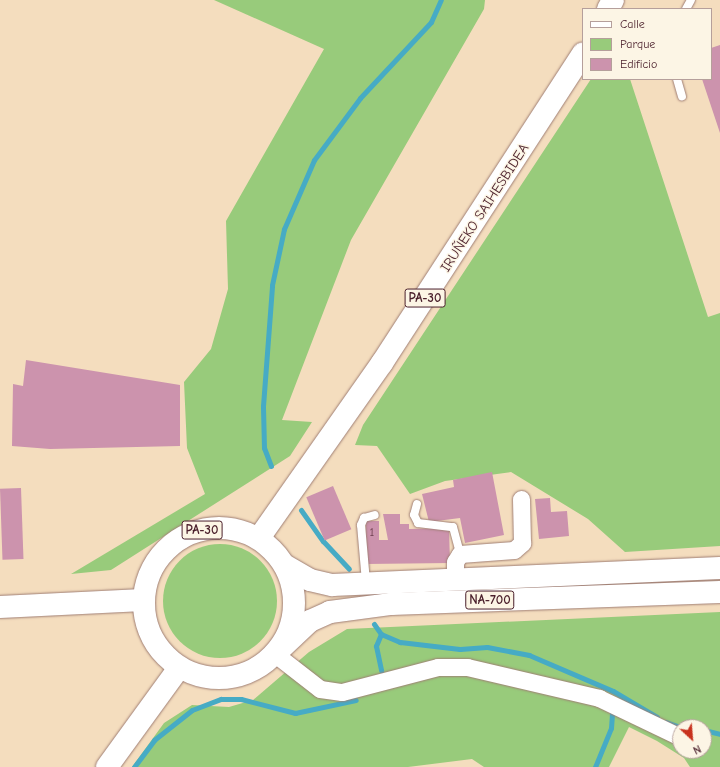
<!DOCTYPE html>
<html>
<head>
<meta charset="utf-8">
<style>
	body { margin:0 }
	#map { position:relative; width:720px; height:767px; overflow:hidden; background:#f4ddbe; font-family:"Comic Neue",sans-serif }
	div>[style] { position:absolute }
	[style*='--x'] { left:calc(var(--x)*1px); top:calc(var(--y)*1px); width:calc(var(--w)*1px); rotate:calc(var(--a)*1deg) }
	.green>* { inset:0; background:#98cb7b }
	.round { border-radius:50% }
	.stream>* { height:5px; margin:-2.5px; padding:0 2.5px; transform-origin:2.5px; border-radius:2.5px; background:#46abc5 }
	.building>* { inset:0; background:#cc93ad; transform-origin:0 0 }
	.roads { filter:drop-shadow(0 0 1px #9f7e74) drop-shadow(0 0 1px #9f7e74) }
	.lane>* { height:8px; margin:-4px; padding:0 4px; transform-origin:4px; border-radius:4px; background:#fff }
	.street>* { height:17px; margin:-8.5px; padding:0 8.5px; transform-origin:8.5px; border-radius:8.5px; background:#fff }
	.secondary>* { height:22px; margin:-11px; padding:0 11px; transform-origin:11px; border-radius:11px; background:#fff }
	.primary>* { height:22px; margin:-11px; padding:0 11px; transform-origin:11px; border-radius:11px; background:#fff }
	.highway>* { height:22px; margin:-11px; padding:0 11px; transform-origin:11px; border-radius:11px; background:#fff }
	.highway>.ring { margin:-11px; padding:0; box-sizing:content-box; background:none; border:22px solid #fff; border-radius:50% }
	span { translate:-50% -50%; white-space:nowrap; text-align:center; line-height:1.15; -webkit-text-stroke:3px #fcf5e5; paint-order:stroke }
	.number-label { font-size:12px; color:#6a3c4c }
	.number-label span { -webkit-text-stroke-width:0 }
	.shield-label span { padding:1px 3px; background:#fcf5e5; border:1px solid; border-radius:3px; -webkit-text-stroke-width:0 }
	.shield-label { font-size:13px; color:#4a1f2b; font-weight:700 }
	.street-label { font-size:14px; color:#4a1f2b }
	.legend { position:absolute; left:582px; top:8px; width:130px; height:72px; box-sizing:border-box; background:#fcf5e5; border:1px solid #b59f9b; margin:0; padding:5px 7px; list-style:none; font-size:12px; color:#4a1f2b }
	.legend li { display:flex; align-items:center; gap:8px; height:20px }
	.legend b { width:20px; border:1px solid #b59f9b }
	.north { position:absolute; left:672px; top:719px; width:40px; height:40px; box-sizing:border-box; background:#fcf5e5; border:1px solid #b59f9b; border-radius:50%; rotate:154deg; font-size:11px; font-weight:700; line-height:16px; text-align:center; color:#4a1f2b }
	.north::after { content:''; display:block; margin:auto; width:14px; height:18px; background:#c8321e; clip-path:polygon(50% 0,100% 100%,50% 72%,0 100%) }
</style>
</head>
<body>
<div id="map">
	<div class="green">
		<div style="clip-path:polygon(214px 0,485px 0,484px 9px,351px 240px,282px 420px,312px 422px,290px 456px,111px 570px,71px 574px,205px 494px,187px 448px,184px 382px,211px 349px,228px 289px,226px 221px,324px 49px)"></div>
		<div style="clip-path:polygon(591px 79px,630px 79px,708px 317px,720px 313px,720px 546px,625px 552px,588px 519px,511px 472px,445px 481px,410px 494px,377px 446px,355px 445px,363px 425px)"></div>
		<div class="round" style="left:163px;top:544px;width:114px;height:114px"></div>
		<div style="clip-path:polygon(evenodd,720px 612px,720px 767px,690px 767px,684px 758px,657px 741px,629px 727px,609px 767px,484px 767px,472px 759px,408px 767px,132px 767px,164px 723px,192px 705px,229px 707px,253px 700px,309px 652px,347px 629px,720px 612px,680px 727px,704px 727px,704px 751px,680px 751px,680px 727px)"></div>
	</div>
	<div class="stream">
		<div style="--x:271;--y:466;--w:19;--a:-111"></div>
		<div style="--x:264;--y:448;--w:42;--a:-91.4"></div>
		<div style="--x:263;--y:406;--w:121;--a:-85.7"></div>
		<div style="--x:272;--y:285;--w:57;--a:-77.9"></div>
		<div style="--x:284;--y:229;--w:75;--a:-66.5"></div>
		<div style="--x:314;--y:160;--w:77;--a:-53.4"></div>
		<div style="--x:360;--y:98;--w:104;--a:-46.9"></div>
		<div style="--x:431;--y:22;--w:24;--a:-66"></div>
		<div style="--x:301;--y:510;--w:38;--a:55"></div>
		<div style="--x:323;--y:541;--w:38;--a:47"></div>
		<div style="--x:374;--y:624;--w:12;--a:55"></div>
		<div style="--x:381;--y:634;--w:21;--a:23"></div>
		<div style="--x:400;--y:642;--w:60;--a:6.7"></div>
		<div style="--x:460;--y:649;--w:27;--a:-4"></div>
		<div style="--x:487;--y:647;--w:43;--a:10.8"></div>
		<div style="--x:529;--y:655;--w:91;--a:23.2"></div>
		<div style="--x:613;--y:691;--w:51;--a:30.6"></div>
		<div style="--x:381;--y:634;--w:13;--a:113"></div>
		<div style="--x:376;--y:646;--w:25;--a:78"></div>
		<div style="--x:666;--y:722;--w:15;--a:20"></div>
		<div style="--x:704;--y:730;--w:16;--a:14"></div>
		<div style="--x:134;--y:767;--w:34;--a:-53"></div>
		<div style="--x:154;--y:740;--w:48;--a:-38.3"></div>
		<div style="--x:192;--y:710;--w:31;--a:-21"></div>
		<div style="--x:221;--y:699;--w:20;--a:0"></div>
		<div style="--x:241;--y:699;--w:56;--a:14.5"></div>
		<div style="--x:295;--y:713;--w:62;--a:-12"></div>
		<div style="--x:595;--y:767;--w:42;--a:-67.7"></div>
		<div style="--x:611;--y:728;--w:15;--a:-86"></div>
	</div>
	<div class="building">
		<div style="clip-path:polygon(720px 45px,720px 133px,702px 79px,711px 79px,711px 48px)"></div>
		<div style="clip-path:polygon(26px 360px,180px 385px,180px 446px,50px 449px,12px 446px,13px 384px,23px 386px)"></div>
		<div style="clip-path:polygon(492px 472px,504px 535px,465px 543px,460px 518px,429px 522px,422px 494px,454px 487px,453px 480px)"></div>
		<div style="left:333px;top:486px;width:47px;height:29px;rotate:67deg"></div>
		<div style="left:21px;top:488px;width:71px;height:21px;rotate:88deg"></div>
		<div style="clip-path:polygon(550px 498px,551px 512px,567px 511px,569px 536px,539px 539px,535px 499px)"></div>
		<div style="clip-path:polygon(383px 514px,400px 514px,400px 524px,409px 524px,409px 529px,449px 528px,450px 563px,366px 564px,366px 521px,379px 521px,379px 540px,388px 540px)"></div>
	</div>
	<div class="roads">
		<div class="lane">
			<div style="--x:686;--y:9;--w:10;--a:-61"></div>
			<div style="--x:677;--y:79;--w:18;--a:74"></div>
			<div style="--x:417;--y:504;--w:11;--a:105"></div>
			<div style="--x:414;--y:515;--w:9;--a:63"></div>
			<div style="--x:418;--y:523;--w:35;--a:7"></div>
			<div style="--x:453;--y:527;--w:28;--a:75"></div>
			<div style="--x:366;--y:582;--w:57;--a:-95"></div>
			<div style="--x:361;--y:525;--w:8;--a:-67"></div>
			<div style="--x:364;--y:518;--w:11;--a:-15"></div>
		</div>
		<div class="street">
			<div style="--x:455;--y:581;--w:19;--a:-90"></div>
			<div style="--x:455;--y:562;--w:9;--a:-58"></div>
			<div style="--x:460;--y:554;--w:54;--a:-4.2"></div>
			<div style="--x:514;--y:550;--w:11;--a:-41"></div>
			<div style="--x:522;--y:543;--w:44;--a:-91.3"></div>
			<div style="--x:275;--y:654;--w:57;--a:37.9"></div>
			<div style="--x:320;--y:689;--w:22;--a:8"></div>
			<div style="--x:342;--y:692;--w:99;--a:-14.6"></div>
			<div style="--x:438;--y:667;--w:29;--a:0"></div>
			<div style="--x:467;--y:667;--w:136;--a:13.2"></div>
			<div style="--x:599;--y:698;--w:90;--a:25.7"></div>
		</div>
		<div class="secondary">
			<div style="--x:0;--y:607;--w:143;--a:-2.8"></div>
		</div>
		<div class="primary">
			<div style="--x:286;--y:566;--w:28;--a:30"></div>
			<div style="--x:310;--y:580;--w:23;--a:13"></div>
			<div style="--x:332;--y:585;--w:388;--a:-2.5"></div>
			<div style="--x:275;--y:654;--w:48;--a:-43.3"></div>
			<div style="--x:310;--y:621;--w:22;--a:-24"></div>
			<div style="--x:330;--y:612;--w:62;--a:-7.5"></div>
			<div style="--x:391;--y:604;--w:329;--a:-2.1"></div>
		</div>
		<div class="highway">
			<div style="--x:608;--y:9;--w:10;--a:-61"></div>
			<div class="ring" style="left:144px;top:528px;width:128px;height:128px"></div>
			<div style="--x:259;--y:538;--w:214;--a:-54.9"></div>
			<div style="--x:382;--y:363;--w:369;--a:-57"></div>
			<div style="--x:107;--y:767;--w:122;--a:-54"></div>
		</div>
	</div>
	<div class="number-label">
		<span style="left:372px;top:533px">1</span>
	</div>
	<div class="shield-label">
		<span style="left:425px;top:298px">PA-30</span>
		<span style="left:202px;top:530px">PA-30</span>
		<span style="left:490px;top:600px">NA-700</span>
	</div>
	<div class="street-label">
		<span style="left:485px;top:208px;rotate:-57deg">IRUÑEKO SAIHESBIDEA</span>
	</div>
	<ul class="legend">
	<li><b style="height:5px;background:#fff"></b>Calle</li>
	<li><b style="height:11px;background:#98cb7b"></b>Parque</li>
	<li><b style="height:11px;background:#cc93ad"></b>Edificio</li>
	</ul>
	<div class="north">N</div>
</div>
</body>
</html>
